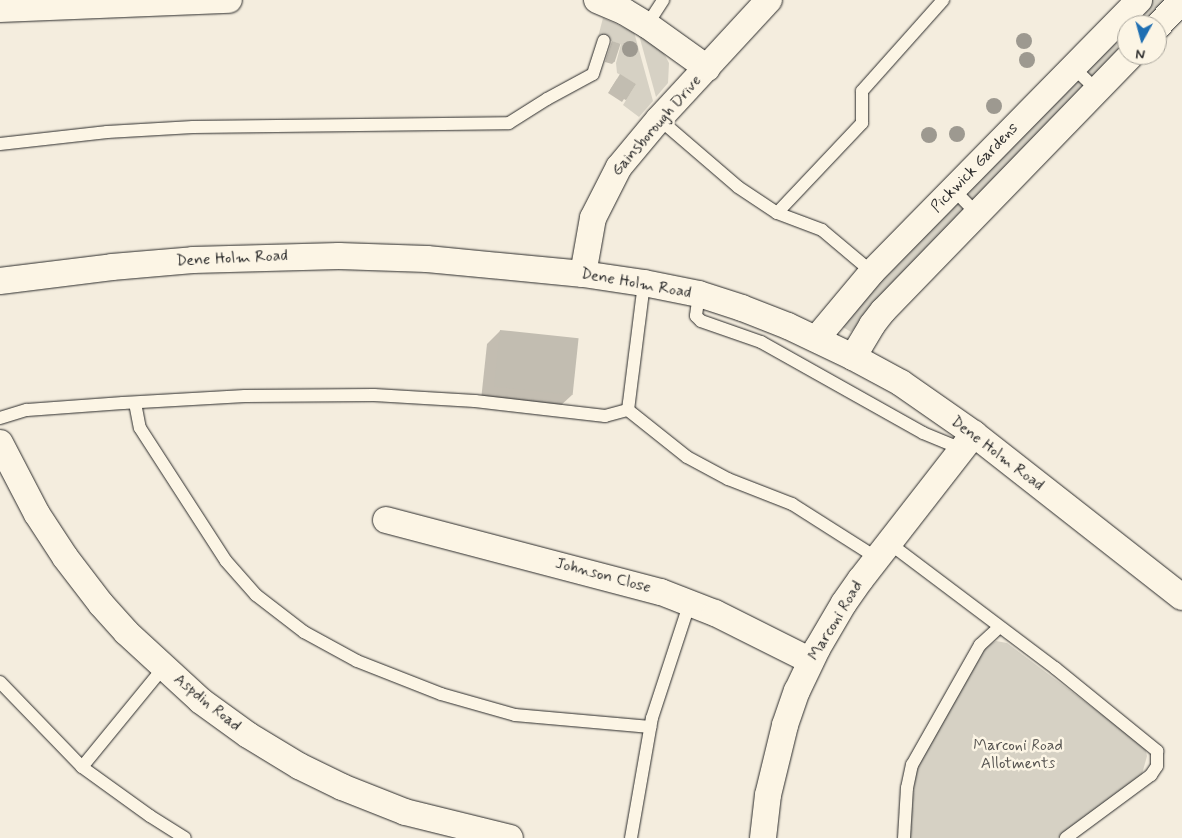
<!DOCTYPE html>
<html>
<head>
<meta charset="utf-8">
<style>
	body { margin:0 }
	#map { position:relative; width:1182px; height:838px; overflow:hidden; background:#f4edde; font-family:Mynerve,sans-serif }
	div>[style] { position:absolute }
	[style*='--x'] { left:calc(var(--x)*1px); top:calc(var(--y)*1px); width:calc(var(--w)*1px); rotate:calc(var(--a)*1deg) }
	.green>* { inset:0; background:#d6d1c4 }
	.shadow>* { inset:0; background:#0003 }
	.building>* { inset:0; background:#c2bdb1; transform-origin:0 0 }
	.roads { filter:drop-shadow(0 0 1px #2b2b2b) drop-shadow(0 0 1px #2b2b2b) }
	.lane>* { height:12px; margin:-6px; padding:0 6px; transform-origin:6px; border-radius:6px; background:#fcf5e5 }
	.street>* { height:26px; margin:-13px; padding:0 13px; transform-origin:13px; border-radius:13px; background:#fcf5e5 }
	.trees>* { width:16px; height:16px; margin:-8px; border-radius:50%; background:#9d9990 }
	span { translate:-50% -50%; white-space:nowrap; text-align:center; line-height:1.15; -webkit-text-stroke:5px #fcf5e5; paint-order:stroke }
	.street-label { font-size:16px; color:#2b2b2b }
	.park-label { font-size:16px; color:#565451 }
	.north { position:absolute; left:1117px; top:15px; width:50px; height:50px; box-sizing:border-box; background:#fcf5e5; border:1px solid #a8a49b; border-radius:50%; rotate:187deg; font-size:14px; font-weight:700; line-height:20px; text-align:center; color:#2b2b2b }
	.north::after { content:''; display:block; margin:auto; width:18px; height:22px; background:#1f6fb2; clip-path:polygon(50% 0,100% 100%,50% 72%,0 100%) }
</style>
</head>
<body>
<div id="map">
	<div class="green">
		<div style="clip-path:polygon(1145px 0,1170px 0,1146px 25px,1127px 25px,1127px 45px,851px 332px,833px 321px)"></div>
		<div style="clip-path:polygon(603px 18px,634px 32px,653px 101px,639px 117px,623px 105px,636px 84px,617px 73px,616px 63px,621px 44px,598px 37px)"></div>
		<div style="clip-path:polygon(639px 35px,663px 52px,669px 63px,668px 83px,656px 97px)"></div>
		<div style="clip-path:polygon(996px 641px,1007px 643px,1145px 747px,1147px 756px,1142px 774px,1138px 779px,1058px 838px,909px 838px,916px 769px,986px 647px)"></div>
	</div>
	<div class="shadow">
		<div style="clip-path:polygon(612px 43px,615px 61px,612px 64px,605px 62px)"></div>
		<div style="clip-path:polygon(617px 79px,634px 84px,622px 102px,608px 93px)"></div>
		<div style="clip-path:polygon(500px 331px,572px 395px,558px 408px,481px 400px,487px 344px)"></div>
	</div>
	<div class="building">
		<div style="left:612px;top:41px;width:9px;height:19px;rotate:18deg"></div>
		<div style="left:620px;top:74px;width:19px;height:19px;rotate:32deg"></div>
		<div style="left:500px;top:330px;width:79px;height:57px;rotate:6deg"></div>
	</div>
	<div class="roads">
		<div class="lane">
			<div style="--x:647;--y:25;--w:30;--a:-57"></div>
			<div style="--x:1073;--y:67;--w:35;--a:44"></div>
			<div style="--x:659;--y:119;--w:104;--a:40.7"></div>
			<div style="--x:738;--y:187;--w:47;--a:33.7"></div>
			<div style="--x:777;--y:213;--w:48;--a:20.7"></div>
			<div style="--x:822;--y:230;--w:65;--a:40"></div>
			<div style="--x:0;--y:144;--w:108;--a:-6.4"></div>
			<div style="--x:107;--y:132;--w:86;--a:-3.3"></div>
			<div style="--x:193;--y:127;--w:316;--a:-0.7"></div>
			<div style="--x:509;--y:123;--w:45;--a:-32.3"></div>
			<div style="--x:547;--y:99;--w:52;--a:-28.5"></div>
			<div style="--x:593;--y:74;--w:35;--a:-72"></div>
			<div style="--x:954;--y:190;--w:35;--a:46"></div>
			<div style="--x:777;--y:213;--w:124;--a:-46.6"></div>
			<div style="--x:862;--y:123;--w:32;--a:-90"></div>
			<div style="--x:862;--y:91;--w:122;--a:-48.3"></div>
			<div style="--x:699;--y:294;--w:22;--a:98"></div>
			<div style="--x:696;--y:316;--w:7;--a:45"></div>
			<div style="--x:701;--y:321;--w:64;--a:19.3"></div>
			<div style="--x:761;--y:342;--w:186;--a:29.3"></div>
			<div style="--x:923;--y:433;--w:42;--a:22.3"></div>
			<div style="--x:135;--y:403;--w:25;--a:79"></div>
			<div style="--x:140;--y:428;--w:158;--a:57.1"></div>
			<div style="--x:226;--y:561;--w:45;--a:48.6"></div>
			<div style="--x:256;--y:595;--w:61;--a:37.6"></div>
			<div style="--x:304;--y:632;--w:60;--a:28.7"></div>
			<div style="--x:357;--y:661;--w:90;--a:21.4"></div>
			<div style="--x:441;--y:694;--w:77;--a:15.8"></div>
			<div style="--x:515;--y:715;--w:136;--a:5.1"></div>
			<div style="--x:628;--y:410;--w:75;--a:38.5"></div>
			<div style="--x:687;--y:457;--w:47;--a:28.2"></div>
			<div style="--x:728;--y:479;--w:69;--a:21.3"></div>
			<div style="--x:792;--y:504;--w:101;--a:32.4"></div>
			<div style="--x:0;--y:418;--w:28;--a:-17"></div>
			<div style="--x:27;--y:410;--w:96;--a:-4.2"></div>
			<div style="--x:123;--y:403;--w:122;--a:-3.3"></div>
			<div style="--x:245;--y:396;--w:129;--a:-0.4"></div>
			<div style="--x:374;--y:395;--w:101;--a:3.4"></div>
			<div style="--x:475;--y:401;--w:131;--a:6.6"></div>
			<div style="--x:605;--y:416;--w:24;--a:-15"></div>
			<div style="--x:628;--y:410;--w:128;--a:-82.8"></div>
			<div style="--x:889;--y:543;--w:208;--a:37"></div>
			<div style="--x:1055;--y:668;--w:132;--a:39.1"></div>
			<div style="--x:1157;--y:751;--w:15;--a:90"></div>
			<div style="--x:1157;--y:766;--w:11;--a:124"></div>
			<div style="--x:1151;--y:775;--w:106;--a:143.5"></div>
			<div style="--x:0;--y:682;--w:118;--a:46"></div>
			<div style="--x:82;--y:767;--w:84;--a:35.8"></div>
			<div style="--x:150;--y:816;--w:41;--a:32.2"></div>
			<div style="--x:82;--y:767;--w:128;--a:-50.7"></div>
			<div style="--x:631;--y:838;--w:122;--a:-80.1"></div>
			<div style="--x:652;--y:718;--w:122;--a:-71.9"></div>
			<div style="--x:904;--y:838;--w:50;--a:-86.6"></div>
			<div style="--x:907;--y:788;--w:24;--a:-78"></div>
			<div style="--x:912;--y:765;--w:138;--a:-60.5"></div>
			<div style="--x:980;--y:645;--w:26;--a:-43"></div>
		</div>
		<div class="street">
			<div style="--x:597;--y:0;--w:30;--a:23"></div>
			<div style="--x:625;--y:12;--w:26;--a:31"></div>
			<div style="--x:647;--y:25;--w:74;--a:35.6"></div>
			<div style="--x:0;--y:9;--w:229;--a:-2.3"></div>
			<div style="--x:1157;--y:27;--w:37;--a:-47"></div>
			<div style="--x:583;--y:274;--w:57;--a:-79.9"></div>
			<div style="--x:593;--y:218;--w:57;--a:-63"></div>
			<div style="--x:619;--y:167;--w:62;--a:-50.2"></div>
			<div style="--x:659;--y:119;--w:162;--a:-47.3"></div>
			<div style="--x:0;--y:281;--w:113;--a:-7.1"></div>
			<div style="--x:112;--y:267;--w:81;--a:-4.9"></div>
			<div style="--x:193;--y:260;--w:146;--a:-1.6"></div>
			<div style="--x:339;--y:256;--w:88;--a:2"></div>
			<div style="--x:427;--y:259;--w:157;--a:5.5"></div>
			<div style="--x:583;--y:274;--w:62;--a:8.4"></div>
			<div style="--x:644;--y:283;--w:56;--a:11.3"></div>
			<div style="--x:699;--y:294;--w:45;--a:18"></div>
			<div style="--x:742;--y:308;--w:49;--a:21.4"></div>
			<div style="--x:788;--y:326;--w:72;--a:25.5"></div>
			<div style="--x:853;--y:357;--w:55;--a:28.4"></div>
			<div style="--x:901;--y:383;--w:89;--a:34.9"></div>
			<div style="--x:974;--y:434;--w:264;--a:38.1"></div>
			<div style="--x:816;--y:339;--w:87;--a:-50.1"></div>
			<div style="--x:872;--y:272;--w:381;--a:-45.5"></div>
			<div style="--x:853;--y:357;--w:37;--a:-59"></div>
			<div style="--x:872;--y:325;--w:18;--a:-52"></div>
			<div style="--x:883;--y:311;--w:356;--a:-45.9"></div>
			<div style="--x:0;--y:443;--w:80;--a:62.5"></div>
			<div style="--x:37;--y:514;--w:51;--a:56.9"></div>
			<div style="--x:65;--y:557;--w:59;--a:52.5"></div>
			<div style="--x:101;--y:604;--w:38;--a:48"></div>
			<div style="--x:126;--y:632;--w:102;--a:42.6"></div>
			<div style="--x:201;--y:701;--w:58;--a:35.9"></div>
			<div style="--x:248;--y:735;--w:60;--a:31.3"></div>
			<div style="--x:299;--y:766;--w:48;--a:26"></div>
			<div style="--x:342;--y:787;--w:68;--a:21.6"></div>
			<div style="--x:405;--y:812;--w:108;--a:13.9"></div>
			<div style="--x:386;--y:520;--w:284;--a:14.7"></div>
			<div style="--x:661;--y:592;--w:58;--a:21.3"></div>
			<div style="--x:715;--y:613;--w:107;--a:26.6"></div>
			<div style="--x:763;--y:838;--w:43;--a:-83.4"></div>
			<div style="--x:768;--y:795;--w:72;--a:-76.3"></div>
			<div style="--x:785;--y:725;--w:36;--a:-71"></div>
			<div style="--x:797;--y:691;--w:47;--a:-64.5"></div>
			<div style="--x:817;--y:649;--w:53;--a:-59.6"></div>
			<div style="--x:844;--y:603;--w:29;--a:-55"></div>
			<div style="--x:861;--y:579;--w:184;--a:-52.1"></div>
		</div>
	</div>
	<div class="trees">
		<div style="left:1024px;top:41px"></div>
		<div style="left:630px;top:49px"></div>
		<div style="left:1027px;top:60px"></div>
		<div style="left:994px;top:106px"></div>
		<div style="left:957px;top:134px"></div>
		<div style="left:929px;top:135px"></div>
	</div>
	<div class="street-label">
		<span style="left:657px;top:126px;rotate:-49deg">Gainsborough Drive</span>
		<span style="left:975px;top:168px;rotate:-46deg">Pickwick Gardens</span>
		<span style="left:232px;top:259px;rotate:-3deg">Dene Holm Road</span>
		<span style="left:636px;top:284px;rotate:10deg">Dene Holm Road</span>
		<span style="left:997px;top:454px;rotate:37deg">Dene Holm Road</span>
		<span style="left:603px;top:576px;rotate:15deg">Johnson Close</span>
		<span style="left:836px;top:621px;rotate:-59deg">Marconi Road</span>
		<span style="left:207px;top:703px;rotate:39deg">Aspdin Road</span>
	</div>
	<div class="park-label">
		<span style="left:1018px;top:755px">Marconi Road<br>Allotments</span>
	</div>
	<div class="north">N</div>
</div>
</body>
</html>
